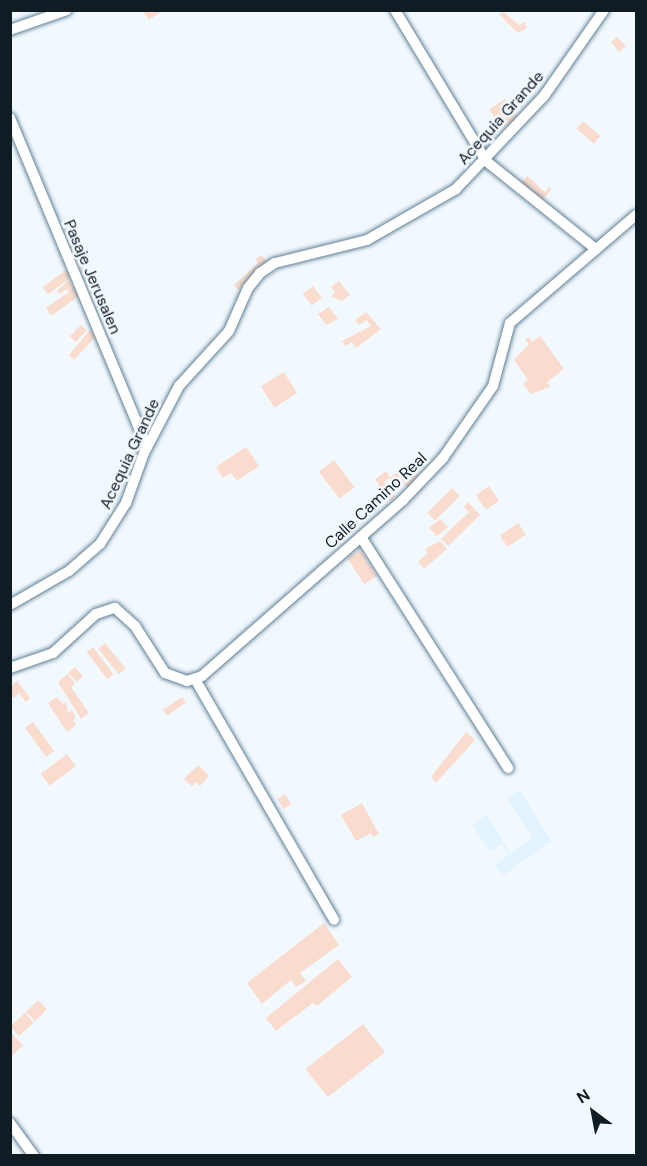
<!DOCTYPE html>
<html>
<head>
<meta charset="utf-8">
<style>
	body { margin:0 }
	#map { position:relative; width:647px; height:1166px; overflow:hidden; background:#f2f9fe; font-family:"DM Sans",sans-serif }
	div>[style] { position:absolute }
	[style*='--x'] { left:calc(var(--x)*1px); top:calc(var(--y)*1px); width:calc(var(--w)*1px); rotate:calc(var(--a)*1deg) }
	.built>* { inset:0; background:#e3f3ff }
	.building>* { inset:0; background:#fadcce; transform-origin:0 0 }
	.roads { filter:drop-shadow(0 0 2px #618096) drop-shadow(0 0 2px #618096) }
	.street>* { height:10px; margin:-5px; padding:0 5px; transform-origin:5px; border-radius:5px; background:#fff }
	span { translate:-50% -50%; white-space:nowrap; text-align:center; line-height:1.15; -webkit-text-stroke:5px #f2f9fe; paint-order:stroke }
	.street-label { font-size:16px; color:#0f1c24 }
	.frame { position:absolute; inset:0; border:12px solid #0f1c24; pointer-events:none }
	.north { position:absolute; left:563px; top:1082px; width:60px; height:60px; -webkit-text-stroke:4px #f2f9fe; paint-order:stroke; rotate:328deg; font-size:16px; font-weight:700; line-height:24px; text-align:center; color:#0f1c24 }
	.north::after { content:''; display:block; margin:auto; width:21px; height:27px; background:#0f1c24; clip-path:polygon(50% 0,100% 100%,50% 72%,0 100%) }
</style>
</head>
<body>
<div id="map">
	<div class="built">
		<div style="clip-path:polygon(520px 790px,551px 841px,503px 876px,495px 865px,532px 838px,507px 799px)"></div>
		<div style="clip-path:polygon(487px 815px,510px 853px,508px 854px,502px 844px,490px 852px,472px 824px)"></div>
	</div>
	<div class="building">
		<div style="clip-path:polygon(142px 10px,163px 10px,149px 20px)"></div>
		<div style="clip-path:polygon(504px 12px,519px 25px,524px 22px,527px 28px,518px 33px,499px 14px)"></div>
		<div style="clip-path:polygon(617px 37px,626px 46px,619px 52px,611px 42px)"></div>
		<div style="left:505px;top:99px;width:23px;height:19px;rotate:56deg"></div>
		<div style="left:583px;top:121px;width:23px;height:10px;rotate:41deg"></div>
		<div style="clip-path:polygon(527px 176px,545px 192px,549px 187px,551px 190px,542px 201px,521px 182px)"></div>
		<div style="clip-path:polygon(261px 255px,269px 263px,238px 290px,234px 285px,258px 263px,255px 260px)"></div>
		<div style="left:66px;top:270px;width:9px;height:29px;rotate:54deg"></div>
		<div style="clip-path:polygon(68px 280px,79px 296px,51px 316px,46px 308px,69px 292px,67px 289px,59px 294px,57px 291px)"></div>
		<div style="clip-path:polygon(339px 281px,350px 295px,342px 301px,331px 296px,335px 293px,331px 287px)"></div>
		<div style="left:313px;top:286px;width:15px;height:13px;rotate:53deg"></div>
		<div style="clip-path:polygon(329px 307px,338px 319px,326px 325px,318px 314px)"></div>
		<div style="clip-path:polygon(366px 312px,381px 329px,356px 348px,352px 342px,346px 346px,342px 341px,371px 326px,366px 320px,359px 325px,355px 320px)"></div>
		<div style="left:81px;top:325px;width:8px;height:16px;rotate:45deg"></div>
		<div style="clip-path:polygon(90px 330px,95px 337px,74px 360px,69px 355px)"></div>
		<div style="clip-path:polygon(540px 336px,564px 369px,547px 382px,550px 387px,531px 394px,523px 384px,528px 380px,514px 360px,529px 344px,525px 339px,529px 337px,532px 342px)"></div>
		<div style="left:284px;top:372px;width:25px;height:27px;rotate:58deg"></div>
		<div style="clip-path:polygon(246px 447px,259px 466px,237px 481px,231px 473px,223px 478px,216px 467px)"></div>
		<div style="left:334px;top:460px;width:34px;height:19px;rotate:53deg"></div>
		<div style="clip-path:polygon(402px 469px,406px 474px,414px 469px,421px 480px,408px 489px,399px 476px,391px 481px,389px 478px)"></div>
		<div style="clip-path:polygon(386px 471px,390px 477px,384px 482px,395px 497px,390px 501px,375px 479px)"></div>
		<div style="left:489px;top:486px;width:18px;height:16px;rotate:56deg"></div>
		<div style="left:452px;top:488px;width:11px;height:35px;rotate:45deg"></div>
		<div style="clip-path:polygon(468px 502px,480px 515px,448px 546px,441px 539px,469px 512px,464px 507px)"></div>
		<div style="clip-path:polygon(440px 519px,448px 527px,437px 536px,429px 528px)"></div>
		<div style="left:518px;top:523px;width:14px;height:22px;rotate:56deg"></div>
		<div style="clip-path:polygon(440px 541px,447px 549px,424px 569px,418px 562px,428px 553px,425px 549px)"></div>
		<div style="left:360px;top:550px;width:31px;height:15px;rotate:57deg"></div>
		<div style="left:105px;top:643px;width:33px;height:9px;rotate:51deg"></div>
		<div style="left:93px;top:647px;width:34px;height:8px;rotate:53deg"></div>
		<div style="left:75px;top:667px;width:12px;height:9px;rotate:48deg"></div>
		<div style="clip-path:polygon(68px 674px,75px 684px,71px 687px,89px 713px,81px 719px,58px 682px)"></div>
		<div style="clip-path:polygon(17px 681px,30px 698px,26px 702px,19px 693px,14px 698px,10px 694px,10px 687px)"></div>
		<div style="clip-path:polygon(57px 697px,63px 704px,66px 702px,68px 713px,72px 710px,76px 718px,73px 720px,76px 725px,67px 732px,48px 703px)"></div>
		<div style="left:182px;top:697px;width:7px;height:23px;rotate:56deg"></div>
		<div style="left:33px;top:722px;width:36px;height:10px;rotate:54deg"></div>
		<div style="clip-path:polygon(466px 732px,475px 740px,436px 783px,431px 777px)"></div>
		<div style="left:67px;top:754px;width:15px;height:33px;rotate:53deg"></div>
		<div style="clip-path:polygon(198px 765px,209px 776px,200px 786px,196px 782px,192px 786px,184px 779px)"></div>
		<div style="left:285px;top:794px;width:12px;height:9px;rotate:59deg"></div>
		<div style="clip-path:polygon(362px 803px,379px 834px,373px 837px,371px 833px,356px 841px,341px 815px)"></div>
		<div style="clip-path:polygon(324px 923px,339px 945px,300px 973px,306px 981px,296px 987px,291px 980px,262px 1004px,247px 983px)"></div>
		<div style="clip-path:polygon(338px 959px,352px 977px,317px 1006px,313px 1003px,276px 1031px,266px 1018px)"></div>
		<div style="left:38px;top:1000px;width:13px;height:17px;rotate:45deg"></div>
		<div style="left:25px;top:1013px;width:13px;height:20px;rotate:48deg"></div>
		<div style="left:363px;top:1024px;width:36px;height:73px;rotate:52deg"></div>
		<div style="clip-path:polygon(10px 1031px,23px 1046px,10px 1057px)"></div>
	</div>
	<div class="roads">
		<div class="street">
			<div style="--x:395;--y:10;--w:176;--a:58.9"></div>
			<div style="--x:486;--y:161;--w:141;--a:38.7"></div>
			<div style="--x:10;--y:30;--w:60;--a:-19.3"></div>
			<div style="--x:10;--y:118;--w:356;--a:67.4"></div>
			<div style="--x:361;--y:537;--w:274;--a:57.5"></div>
			<div style="--x:10;--y:605;--w:68;--a:-30"></div>
			<div style="--x:69;--y:571;--w:41;--a:-41.1"></div>
			<div style="--x:100;--y:544;--w:49;--a:-57.6"></div>
			<div style="--x:126;--y:503;--w:53;--a:-70.2"></div>
			<div style="--x:144;--y:453;--w:76;--a:-62.4"></div>
			<div style="--x:179;--y:386;--w:74;--a:-47.7"></div>
			<div style="--x:229;--y:331;--w:47;--a:-66.2"></div>
			<div style="--x:248;--y:288;--w:19;--a:-51"></div>
			<div style="--x:260;--y:273;--w:18;--a:-34"></div>
			<div style="--x:275;--y:263;--w:95;--a:-14"></div>
			<div style="--x:367;--y:240;--w:103;--a:-29.8"></div>
			<div style="--x:456;--y:189;--w:128;--a:-46.6"></div>
			<div style="--x:544;--y:96;--w:105;--a:-55.1"></div>
			<div style="--x:10;--y:668;--w:46;--a:-19.2"></div>
			<div style="--x:53;--y:653;--w:58;--a:-42.2"></div>
			<div style="--x:96;--y:614;--w:20;--a:-18"></div>
			<div style="--x:115;--y:608;--w:27;--a:42"></div>
			<div style="--x:135;--y:626;--w:56;--a:57.4"></div>
			<div style="--x:165;--y:673;--w:23;--a:20"></div>
			<div style="--x:187;--y:681;--w:16;--a:-18"></div>
			<div style="--x:202;--y:676;--w:267;--a:-41.2"></div>
			<div style="--x:403;--y:500;--w:58;--a:-46.4"></div>
			<div style="--x:443;--y:458;--w:88;--a:-55.2"></div>
			<div style="--x:493;--y:386;--w:65;--a:-74.9"></div>
			<div style="--x:510;--y:323;--w:166;--a:-40.6"></div>
			<div style="--x:195;--y:679;--w:278;--a:60"></div>
			<div style="--x:10;--y:1123;--w:41;--a:54"></div>
		</div>
	</div>
	<div class="street-label">
		<span style="left:501px;top:118px;rotate:-48deg">Acequia Grande</span>
		<span style="left:92px;top:277px;rotate:67deg">Pasaje Jerusalen</span>
		<span style="left:130px;top:454px;rotate:-65deg">Acequia Grande</span>
		<span style="left:376px;top:501px;rotate:-43deg">Calle Camino Real</span>
	</div>
	<div class="frame"></div>
	<div class="north">N</div>
</div>
</body>
</html>
